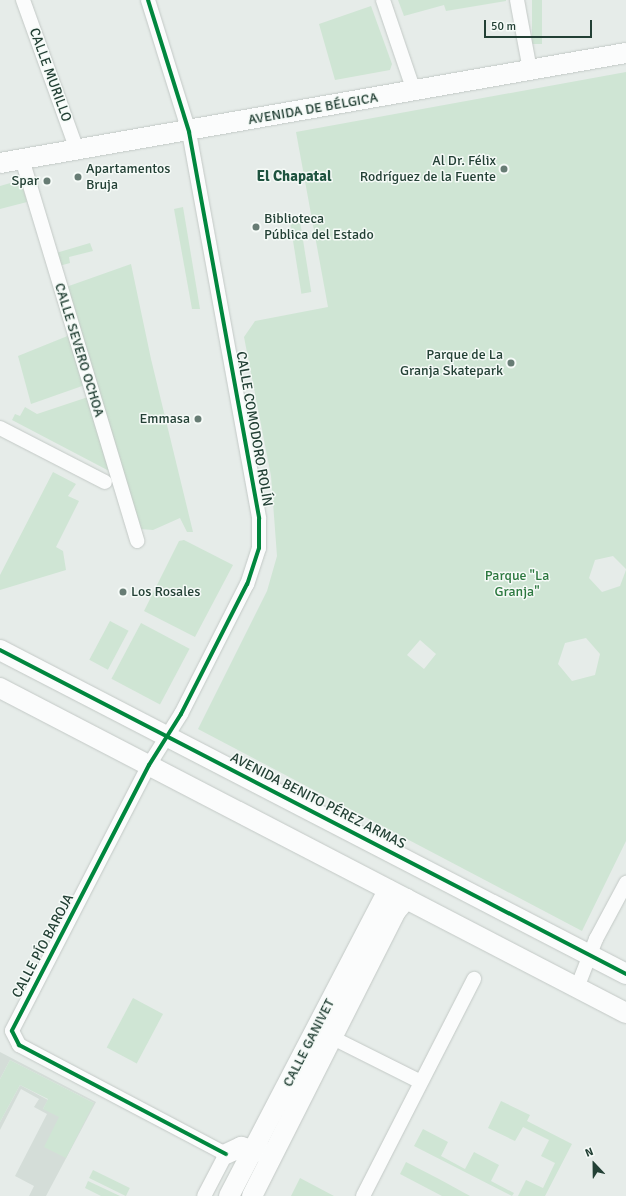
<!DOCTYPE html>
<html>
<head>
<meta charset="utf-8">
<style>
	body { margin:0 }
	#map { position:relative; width:626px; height:1196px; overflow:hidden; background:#e6ece9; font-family:Signika,sans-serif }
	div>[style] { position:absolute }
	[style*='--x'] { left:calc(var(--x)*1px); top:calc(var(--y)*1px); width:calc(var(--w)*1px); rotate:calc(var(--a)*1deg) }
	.built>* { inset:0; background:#d4ddd8 }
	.green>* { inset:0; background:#cfe5d4; transform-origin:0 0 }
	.roads { filter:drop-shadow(0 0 1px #c3c9c6) drop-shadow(0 0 1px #c3c9c6) }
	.street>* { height:14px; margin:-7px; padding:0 7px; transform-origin:7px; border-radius:7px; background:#fbfcfc }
	.secondary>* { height:20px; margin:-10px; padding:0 10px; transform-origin:10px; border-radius:10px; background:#fbfcfc }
	.cycleway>* { height:4px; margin:-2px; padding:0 2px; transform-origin:2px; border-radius:2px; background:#00873e }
	.dots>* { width:11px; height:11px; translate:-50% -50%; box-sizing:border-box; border:2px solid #f5faf7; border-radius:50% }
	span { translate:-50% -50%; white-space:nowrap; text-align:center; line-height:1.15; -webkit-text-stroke:3px #f5faf7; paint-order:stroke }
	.street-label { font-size:14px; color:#234035 }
	.poi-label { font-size:14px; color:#234035 }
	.right { translate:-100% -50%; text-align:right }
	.left { translate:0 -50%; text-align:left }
	.park-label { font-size:14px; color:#2c783f }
	.neighbourhood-label { font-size:15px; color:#1e533f; font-weight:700 }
	.north { position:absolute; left:574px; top:1144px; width:40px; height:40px; -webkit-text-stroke:3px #f5faf7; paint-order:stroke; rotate:338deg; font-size:11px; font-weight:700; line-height:16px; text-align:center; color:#234035 }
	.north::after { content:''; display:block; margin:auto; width:14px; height:18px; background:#234035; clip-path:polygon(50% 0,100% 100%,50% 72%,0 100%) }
	.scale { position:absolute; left:484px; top:20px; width:108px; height:18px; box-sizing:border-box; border:2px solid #234035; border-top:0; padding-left:5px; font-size:12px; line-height:14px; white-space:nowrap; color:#234035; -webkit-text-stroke:3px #f5faf7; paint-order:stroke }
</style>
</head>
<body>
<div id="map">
	<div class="built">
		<div style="clip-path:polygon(0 1052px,96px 1102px,46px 1196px,29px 1196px,34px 1186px,15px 1176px,47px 1114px,34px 1107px,39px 1099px,21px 1089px,0 1130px,0 1122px,20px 1085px,48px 1100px,43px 1109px,94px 1103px,10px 1060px,0 1079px)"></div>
	</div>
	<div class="green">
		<div style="clip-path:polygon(398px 0,506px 0,506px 1px,446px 11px,444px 5px,404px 16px)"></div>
		<div style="left:532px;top:0;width:10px;height:44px"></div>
		<div style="clip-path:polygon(371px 6px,392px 64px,390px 70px,335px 80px,319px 24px)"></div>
		<div style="clip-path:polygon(evenodd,626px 72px,626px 569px,613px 556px,595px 560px,589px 578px,602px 592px,620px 586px,626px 570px,626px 841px,582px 931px,198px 729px,267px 591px,277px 556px,271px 476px,244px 337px,255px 321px,328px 307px,296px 132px,626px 72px,586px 638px,600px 654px,595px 675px,572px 681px,558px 664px,565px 643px,586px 638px,626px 72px,420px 640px,436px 654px,424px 669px,407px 655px,420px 640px)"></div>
		<div style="clip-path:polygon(21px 180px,27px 202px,0 209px,0 186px)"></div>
		<div style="clip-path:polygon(183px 207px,200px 309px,192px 309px,174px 209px)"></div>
		<div style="left:300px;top:221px;width:72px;height:10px;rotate:81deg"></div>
		<div style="clip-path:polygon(90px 243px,93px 251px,69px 257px,70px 263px,59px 266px,56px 253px)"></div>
		<div style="clip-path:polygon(131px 264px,151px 359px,193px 532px,187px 532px,180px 518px,153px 530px,140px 529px,66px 287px)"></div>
		<div style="clip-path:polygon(70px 335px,85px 385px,31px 404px,18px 356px)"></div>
		<div style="clip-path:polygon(88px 397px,113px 473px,12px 420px,15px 414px,20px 416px,25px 407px,37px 414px)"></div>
		<div style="clip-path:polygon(53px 472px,76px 484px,68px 496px,79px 501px,56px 547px,63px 551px,66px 570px,0 590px,0 575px)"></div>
		<div style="clip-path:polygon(184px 540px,233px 565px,195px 637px,144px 611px,179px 541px)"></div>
		<div style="left:110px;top:621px;width:21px;height:44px;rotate:28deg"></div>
		<div style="left:141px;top:623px;width:55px;height:63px;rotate:28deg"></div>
		<div style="left:133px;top:998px;width:34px;height:56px;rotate:28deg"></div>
		<div style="clip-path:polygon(10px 1060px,94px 1103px,66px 1158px,44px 1147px,59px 1117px,43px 1109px,48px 1099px,20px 1085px,0 1122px,0 1079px)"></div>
		<div style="clip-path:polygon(501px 1101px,530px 1115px,527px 1121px,572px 1144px,545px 1196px,518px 1196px,526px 1180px,543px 1188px,555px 1163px,541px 1156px,549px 1140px,523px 1127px,515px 1141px,488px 1128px)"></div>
		<div style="clip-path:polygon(423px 1129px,448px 1142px,441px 1156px,465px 1169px,474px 1152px,499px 1165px,491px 1181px,514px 1193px,512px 1196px,414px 1146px)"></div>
		<div style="clip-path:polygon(406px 1162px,439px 1179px,470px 1196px,442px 1196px,400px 1174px)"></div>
		<div style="left:93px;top:1170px;width:41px;height:9px;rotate:26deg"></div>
		<div style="clip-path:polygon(300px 1178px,334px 1196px,291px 1196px)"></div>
		<div style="clip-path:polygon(88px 1181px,120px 1196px,101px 1196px,85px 1188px)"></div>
	</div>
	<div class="roads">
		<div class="street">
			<div style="--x:23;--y:0;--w:159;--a:70.2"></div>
			<div style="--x:148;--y:0;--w:138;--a:72.7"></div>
			<div style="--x:189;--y:132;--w:393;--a:79.7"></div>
			<div style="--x:259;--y:519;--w:29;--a:90"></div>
			<div style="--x:259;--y:548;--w:38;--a:108"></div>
			<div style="--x:247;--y:584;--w:146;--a:116.9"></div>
			<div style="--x:181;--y:714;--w:60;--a:122.1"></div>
			<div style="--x:149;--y:765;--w:299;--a:117.3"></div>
			<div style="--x:12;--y:1031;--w:16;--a:63"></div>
			<div style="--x:19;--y:1045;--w:234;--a:27.8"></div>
			<div style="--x:226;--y:1154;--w:47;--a:117.6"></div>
			<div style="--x:383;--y:0;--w:96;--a:71.2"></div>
			<div style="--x:517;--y:0;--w:71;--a:79.5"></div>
			<div style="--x:22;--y:159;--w:399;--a:73.2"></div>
			<div style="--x:0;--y:428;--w:118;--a:27.2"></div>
			<div style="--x:577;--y:988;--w:53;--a:-68.8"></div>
			<div style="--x:596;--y:939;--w:64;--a:-61.8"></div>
			<div style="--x:333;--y:1038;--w:98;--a:26.6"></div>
			<div style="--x:363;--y:1196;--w:244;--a:-62.9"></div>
		</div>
		<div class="secondary">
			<div style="--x:0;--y:163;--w:636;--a:-9.97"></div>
			<div style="--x:0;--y:650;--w:705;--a:27.36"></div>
			<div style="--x:0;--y:688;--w:705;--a:27.44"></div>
			<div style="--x:226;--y:1154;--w:17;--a:-25"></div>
			<div style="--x:241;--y:1147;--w:23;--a:13"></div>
			<div style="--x:229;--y:1196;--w:345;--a:-62.5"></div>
			<div style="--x:252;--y:1196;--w:319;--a:-63.2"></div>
			<div style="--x:396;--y:911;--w:16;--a:-50"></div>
		</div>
	</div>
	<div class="cycleway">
		<div style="--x:148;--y:0;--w:138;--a:72.7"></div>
		<div style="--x:189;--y:132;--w:393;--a:79.7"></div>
		<div style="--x:259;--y:519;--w:29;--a:90"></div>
		<div style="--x:259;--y:548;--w:38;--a:108"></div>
		<div style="--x:247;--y:584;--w:146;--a:116.9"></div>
		<div style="--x:181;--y:714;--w:60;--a:122.1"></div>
		<div style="--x:149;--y:765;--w:299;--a:117.3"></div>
		<div style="--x:12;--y:1031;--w:16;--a:63"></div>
		<div style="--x:19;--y:1045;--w:234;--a:27.8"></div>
		<div style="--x:0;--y:650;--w:705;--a:27.36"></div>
	</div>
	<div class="dots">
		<div style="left:504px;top:169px;background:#677c74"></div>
		<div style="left:78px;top:177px;background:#677c74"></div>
		<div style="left:47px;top:181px;background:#677c74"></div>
		<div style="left:256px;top:227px;background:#677c74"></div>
		<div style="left:511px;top:363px;background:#677c74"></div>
		<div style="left:198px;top:419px;background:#677c74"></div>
		<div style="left:123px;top:592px;background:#677c74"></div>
	</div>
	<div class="street-label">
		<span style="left:50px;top:75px;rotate:70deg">CALLE MURILLO</span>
		<span style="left:313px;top:109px;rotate:-10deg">AVENIDA DE BÉLGICA</span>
		<span style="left:79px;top:350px;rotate:73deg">CALLE SEVERO OCHOA</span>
		<span style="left:254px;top:429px;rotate:80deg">CALLE COMODORO ROLÍN</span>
		<span style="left:318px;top:801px;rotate:27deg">AVENIDA BENITO PÉREZ ARMAS</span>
		<span style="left:43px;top:946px;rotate:-62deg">CALLE PÍO BAROJA</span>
		<span style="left:309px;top:1043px;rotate:-63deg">CALLE GANIVET</span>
	</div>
	<div class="poi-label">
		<span class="right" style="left:496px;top:169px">Al Dr. Félix<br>Rodríguez de la Fuente</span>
		<span class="left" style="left:86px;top:177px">Apartamentos<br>Bruja</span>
		<span class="right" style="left:39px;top:181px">Spar</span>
		<span class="left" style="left:264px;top:227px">Biblioteca<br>Pública del Estado</span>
		<span class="right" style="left:503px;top:363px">Parque de La<br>Granja Skatepark</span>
		<span class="right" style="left:190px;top:419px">Emmasa</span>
		<span class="left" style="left:131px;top:592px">Los Rosales</span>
	</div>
	<div class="park-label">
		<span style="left:517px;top:584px">Parque "La<br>Granja"</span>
	</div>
	<div class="neighbourhood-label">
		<span style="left:294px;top:177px">El Chapatal</span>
	</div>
	<div class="north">N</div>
	<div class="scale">50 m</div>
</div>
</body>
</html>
